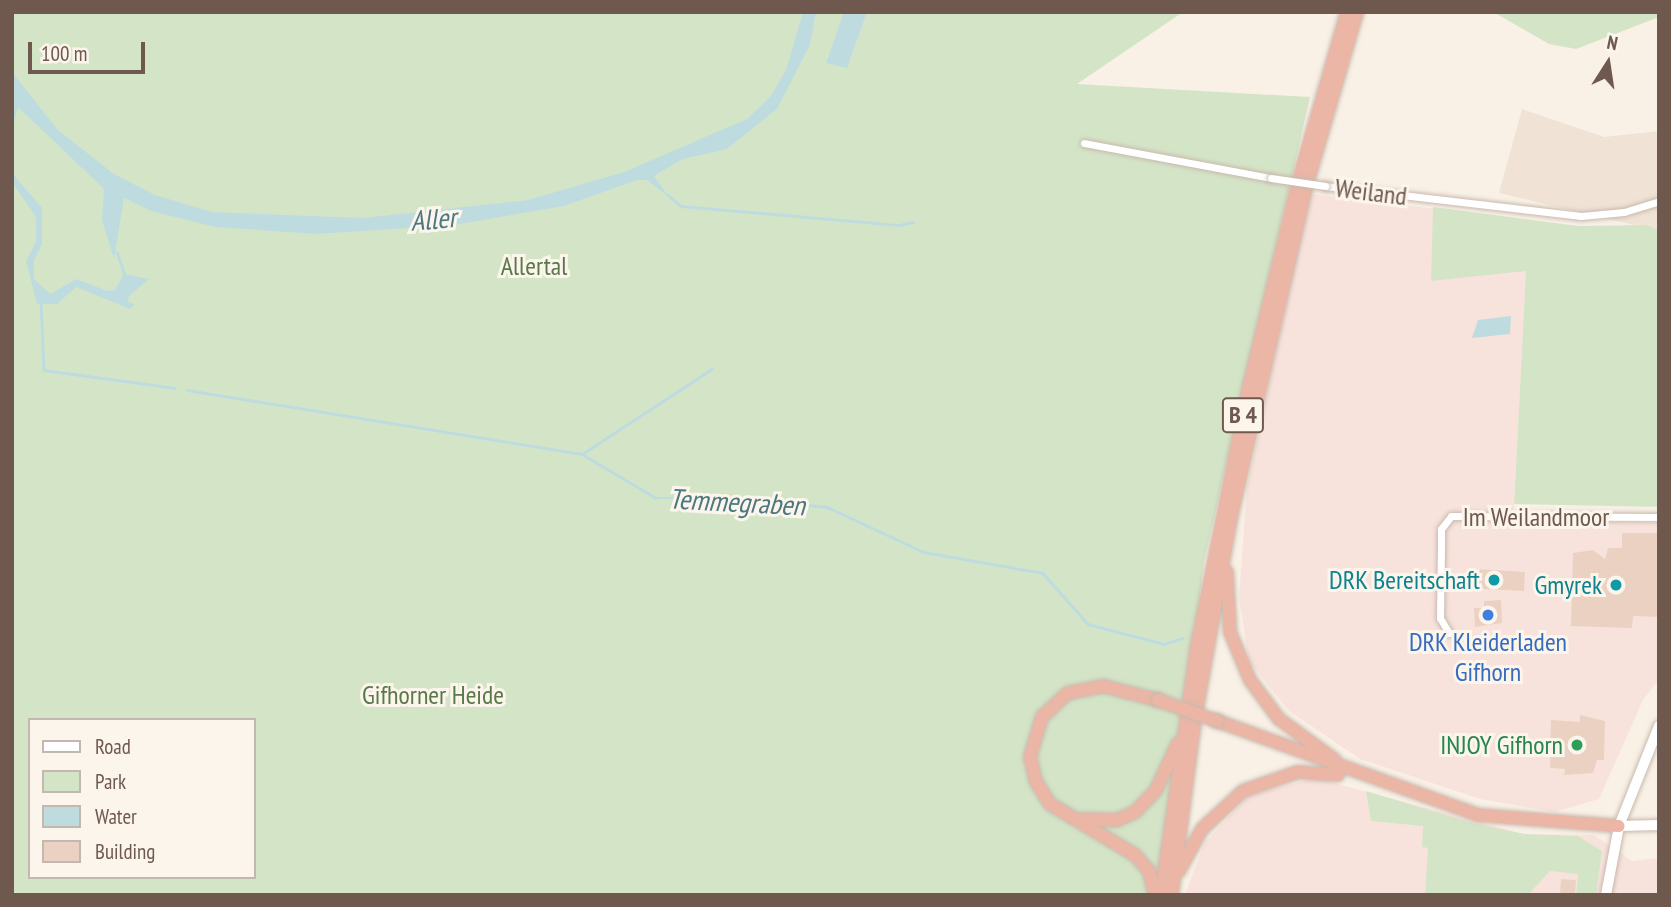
<!DOCTYPE html>
<html>
<head>
<meta charset="utf-8">
<style>
	body { margin:0 }
	#map { position:relative; width:1671px; height:907px; overflow:hidden; background:#f9f1e6; font-family:"PT Sans Narrow",sans-serif }
	div>[style] { position:absolute }
	[style*='--x'] { left:calc(var(--x)*1px); top:calc(var(--y)*1px); width:calc(var(--w)*1px); rotate:calc(var(--a)*1deg) }
	.residential>* { inset:0; background:#f0e3d6 }
	.commercial>* { inset:0; background:#f8e3dc }
	.green>* { inset:0; background:#d4e5c7 }
	.water>* { inset:0; background:#bedce0 }
	.stream>* { height:2.5px; margin:-1.25px; padding:0 1.25px; transform-origin:1.25px; border-radius:1.25px; background:#bedce0 }
	.building>* { inset:0; background:#ebd1c2; transform-origin:0 0 }
	.roads { filter:drop-shadow(0 0 2px #c9b9ae) drop-shadow(0 0 2px #c9b9ae) }
	.street>* { height:7px; margin:-3.5px; padding:0 3.5px; transform-origin:3.5px; border-radius:3.5px; background:#fff }
	.secondary>* { height:10px; margin:-5px; padding:0 5px; transform-origin:5px; border-radius:5px; background:#fff }
	.highway>* { height:12px; margin:-6px; padding:0 6px; transform-origin:6px; border-radius:6px; background:#ebb6a6 }
	.bridges { filter:drop-shadow(0 0 2px #c9b9ae) drop-shadow(0 0 2px #c9b9ae) }
	.street-bridge>* { height:7px; margin:-3.5px; padding:0 3.5px; transform-origin:3.5px; border-radius:3.5px; background:#fff }
	.highway-bridge>* { height:12px; margin:-6px; padding:0 6px; transform-origin:6px; border-radius:6px; background:#ebb6a6 }
	.dots>* { width:19px; height:19px; translate:-50% -50%; box-sizing:border-box; border:4px solid #fcf5ec; border-radius:50% }
	span { translate:-50% -50%; white-space:nowrap; text-align:center; line-height:1.15; -webkit-text-stroke:6px #fcf5ec; paint-order:stroke }
	.shield-label span { padding:2px 5px; background:#fcf5ec; border:2px solid; border-radius:5px; -webkit-text-stroke-width:0 }
	.shield-label { font-size:24px; color:#6f594f; font-weight:700 }
	.street-label { font-size:26px; color:#6f594f }
	.park-label { font-size:26px; color:#5a794b }
	.culture-label { font-size:26px; color:#0d838f }
	.right { translate:-100% -50%; text-align:right }
	.shop-label { font-size:26px; color:#366cbe }
	.leisure-label { font-size:26px; color:#27864d }
	.water-label { font-size:28px; color:#4c7880; font-style:italic }
	.frame { position:absolute; inset:0; border:14px solid #6f594f; pointer-events:none }
	.legend { position:absolute; left:28px; top:718px; width:228px; height:161px; box-sizing:border-box; background:#fcf5ec; border:2px solid #c4b7ad; margin:0; padding:9px 12px; list-style:none; font-size:21px; color:#6f594f }
	.legend li { display:flex; align-items:center; gap:14px; height:35px }
	.legend b { width:35px; border:2px solid #c4b7ad }
	.north { position:absolute; left:1573px; top:28px; width:70px; height:70px; -webkit-text-stroke:5px #fcf5ec; paint-order:stroke; rotate:12deg; font-size:19px; font-weight:700; line-height:28px; text-align:center; color:#6f594f }
	.north::after { content:''; display:block; margin:auto; width:24px; height:32px; background:#6f594f; clip-path:polygon(50% 0,100% 100%,50% 72%,0 100%) }
	.scale { position:absolute; left:28px; top:42px; width:117px; height:32px; box-sizing:border-box; border:4px solid #6f594f; border-top:0; padding-left:9px; font-size:21px; line-height:24px; white-space:nowrap; color:#6f594f; -webkit-text-stroke:5px #fcf5ec; paint-order:stroke }
</style>
</head>
<body>
<div id="map">
	<div class="residential">
		<div style="clip-path:polygon(1522px 109px,1604px 137px,1659px 131px,1659px 231px,1499px 193px)"></div>
	</div>
	<div class="commercial">
		<div style="clip-path:polygon(1310px 194px,1529px 220px,1513px 520px,1659px 523px,1659px 679px,1643px 700px,1599px 799px,1555px 812px,1480px 799px,1360px 759px,1289px 711px,1249px 661px,1239px 597px,1247px 487px)"></div>
		<div style="clip-path:polygon(1315px 778px,1524px 834px,1594px 835px,1632px 861px,1659px 858px,1659px 895px,1185px 895px,1204px 844px,1248px 796px)"></div>
	</div>
	<div class="green">
		<div style="clip-path:polygon(evenodd,12px 12px,1183px 12px,1077px 84px,1310px 97px,1204px 562px,1163px 895px,12px 895px,12px 12px,30px 720px,254px 720px,254px 877px,30px 877px,30px 720px)"></div>
		<div style="clip-path:polygon(1447px 12px,1659px 12px,1659px 17px,1576px 49px,1549px 44px,1495px 13px)"></div>
		<div style="clip-path:polygon(1433px 207px,1578px 226px,1647px 225px,1659px 231px,1659px 507px,1514px 504px,1526px 271px,1431px 281px)"></div>
		<div style="clip-path:polygon(1366px 791px,1472px 823px,1524px 834px,1578px 836px,1602px 851px,1596px 895px,1576px 895px,1578px 874px,1550px 871px,1528px 895px,1425px 895px,1428px 848px,1422px 847px,1423px 826px,1371px 821px)"></div>
	</div>
	<div class="water">
		<div style="clip-path:polygon(803px 12px,816px 12px,810px 45px,777px 109px,727px 149px,683px 159px,654px 176px,669px 197px,647px 180px,637px 180px,564px 206px,454px 225px,316px 234px,215px 227px,151px 211px,124px 198px,114px 259px,102px 220px,104px 189px,18px 107px,12px 130px,12px 72px,58px 130px,114px 174px,155px 195px,212px 212px,363px 218px,528px 200px,624px 172px,747px 119px,770px 97px,786px 70px)"></div>
		<div style="clip-path:polygon(844px 12px,867px 12px,847px 68px,826px 63px)"></div>
		<div style="clip-path:polygon(12px 173px,42px 208px,42px 244px,34px 260px,34px 279px,50px 294px,76px 279px,108px 291px,115px 290px,124px 274px,149px 279px,129px 296px,128px 302px,135px 304px,130px 309px,76px 287px,57px 304px,37px 304px,26px 261px,36px 242px,36px 217px,12px 182px)"></div>
		<div style="clip-path:polygon(1511px 316px,1510px 334px,1472px 338px,1478px 320px)"></div>
	</div>
	<div class="stream">
		<div style="--x:668;--y:195;--w:17;--a:40"></div>
		<div style="--x:681;--y:206;--w:219;--a:5"></div>
		<div style="--x:899;--y:225;--w:14;--a:-12"></div>
		<div style="--x:117;--y:252;--w:24;--a:71"></div>
		<div style="--x:41;--y:301;--w:69;--a:87.5"></div>
		<div style="--x:44;--y:370;--w:132;--a:7.8"></div>
		<div style="--x:187;--y:390;--w:400;--a:9.2"></div>
		<div style="--x:582;--y:454;--w:86;--a:30.7"></div>
		<div style="--x:656;--y:498;--w:83;--a:0"></div>
		<div style="--x:739;--y:498;--w:88;--a:5.8"></div>
		<div style="--x:827;--y:507;--w:107;--a:24.9"></div>
		<div style="--x:924;--y:552;--w:121;--a:10"></div>
		<div style="--x:1043;--y:573;--w:68;--a:48.6"></div>
		<div style="--x:1088;--y:624;--w:79;--a:14.7"></div>
		<div style="--x:1164;--y:644;--w:19;--a:-18"></div>
		<div style="--x:582;--y:454;--w:155;--a:-33.2"></div>
	</div>
	<div class="building">
		<div style="clip-path:polygon(1622px 533px,1659px 533px,1659px 617px,1633px 616px,1632px 628px,1571px 626px,1573px 553px,1593px 550px,1605px 559px,1608px 548px,1622px 548px)"></div>
		<div style="clip-path:polygon(1477px 569px,1525px 572px,1524px 591px,1462px 588px,1463px 573px,1477px 574px)"></div>
		<div style="clip-path:polygon(1501px 600px,1502px 623px,1475px 627px,1474px 608px,1484px 608px,1484px 601px)"></div>
		<div style="clip-path:polygon(1580px 715px,1605px 721px,1604px 760px,1597px 760px,1593px 773px,1564px 775px,1565px 769px,1550px 768px,1551px 720px,1580px 722px)"></div>
		<div style="left:1561px;top:879px;width:15px;height:16px;rotate:4deg"></div>
	</div>
	<div class="roads">
		<div class="street">
			<div style="--x:1084;--y:143;--w:190;--a:10.6"></div>
			<div style="--x:1325;--y:186;--w:258;--a:6.7"></div>
			<div style="--x:1581;--y:216;--w:43;--a:-5.3"></div>
			<div style="--x:1624;--y:212;--w:37;--a:-17"></div>
			<div style="--x:1449;--y:633;--w:17;--a:-121"></div>
			<div style="--x:1440;--y:618;--w:70;--a:-89.2"></div>
			<div style="--x:1441;--y:548;--w:19;--a:-90"></div>
			<div style="--x:1441;--y:529;--w:16;--a:-52"></div>
			<div style="--x:1451;--y:516;--w:208;--a:0.3"></div>
		</div>
		<div class="secondary">
			<div style="--x:1619;--y:826;--w:40;--a:-1.4"></div>
			<div style="--x:1606;--y:895;--w:70;--a:-79.3"></div>
			<div style="--x:1619;--y:826;--w:108;--a:-68.2"></div>
		</div>
		<div class="highway">
			<div style="--x:1227;--y:572;--w:60;--a:87.1"></div>
			<div style="--x:1230;--y:632;--w:52;--a:67.4"></div>
			<div style="--x:1250;--y:680;--w:49;--a:53.4"></div>
			<div style="--x:1279;--y:719;--w:69;--a:36.2"></div>
			<div style="--x:1217;--y:721;--w:277;--a:19.8"></div>
			<div style="--x:1478;--y:815;--w:141;--a:4.5"></div>
			<div style="--x:1081;--y:819;--w:36;--a:2"></div>
			<div style="--x:1117;--y:820;--w:20;--a:-24"></div>
			<div style="--x:1135;--y:812;--w:30;--a:-46"></div>
			<div style="--x:1156;--y:790;--w:52;--a:-64.9"></div>
			<div style="--x:1179;--y:871;--w:48;--a:-61.3"></div>
			<div style="--x:1202;--y:829;--w:56;--a:-42.8"></div>
			<div style="--x:1243;--y:791;--w:58;--a:-19.1"></div>
			<div style="--x:1298;--y:772;--w:40;--a:4.3"></div>
			<div style="--x:1155;--y:895;--w:25;--a:-104"></div>
			<div style="--x:1149;--y:871;--w:21;--a:-131"></div>
			<div style="--x:1135;--y:855;--w:99;--a:-149"></div>
			<div style="--x:1050;--y:804;--w:26;--a:-122"></div>
			<div style="--x:1036;--y:782;--w:26;--a:-103"></div>
			<div style="--x:1030;--y:757;--w:42;--a:-73.3"></div>
			<div style="--x:1042;--y:717;--w:35;--a:-43"></div>
			<div style="--x:1068;--y:693;--w:36;--a:-11"></div>
			<div style="--x:1103;--y:686;--w:57;--a:14.3"></div>
			<div style="--x:1161;--y:895;--w:252;--a:-81.8"></div>
			<div style="--x:1197;--y:646;--w:265;--a:-78.7"></div>
			<div style="--x:1249;--y:386;--w:206;--a:-76.5"></div>
			<div style="--x:1297;--y:186;--w:181;--a:-74"></div>
			<div style="--x:1172;--y:895;--w:177;--a:-82.5"></div>
			<div style="--x:1195;--y:720;--w:205;--a:-79.9"></div>
			<div style="--x:1231;--y:518;--w:338;--a:-77.2"></div>
			<div style="--x:1306;--y:188;--w:183;--a:-73.8"></div>
		</div>
	</div>
	<div class="bridges">
		<div class="street-bridge">
			<div style="--x:1271;--y:178;--w:55;--a:8.4"></div>
		</div>
		<div class="highway-bridge">
			<div style="--x:1158;--y:700;--w:63;--a:19.6"></div>
		</div>
	</div>
	<div class="dots">
		<div style="left:1494px;top:580px;background:#0f9aa8"></div>
		<div style="left:1616px;top:585px;background:#0f9aa8"></div>
		<div style="left:1488px;top:615px;background:#3f7fe0"></div>
		<div style="left:1577px;top:745px;background:#2e9e5b"></div>
	</div>
	<div class="shield-label">
		<span style="left:1243px;top:415px">B 4</span>
	</div>
	<div class="street-label">
		<span style="left:1371px;top:192px;rotate:7deg">Weiland</span>
		<span style="left:1536px;top:517px">Im Weilandmoor</span>
	</div>
	<div class="park-label">
		<span style="left:534px;top:266px">Allertal</span>
		<span style="left:433px;top:695px">Gifhorner Heide</span>
	</div>
	<div class="culture-label">
		<span class="right" style="left:1480px;top:580px">DRK Bereitschaft</span>
		<span class="right" style="left:1602px;top:585px">Gmyrek</span>
	</div>
	<div class="shop-label">
		<span style="left:1488px;top:657px">DRK Kleiderladen<br>Gifhorn</span>
	</div>
	<div class="leisure-label">
		<span class="right" style="left:1563px;top:745px">INJOY Gifhorn</span>
	</div>
	<div class="water-label">
		<span style="left:433px;top:219px;rotate:-5deg">Aller</span>
		<span style="left:737px;top:502px;rotate:3deg">Temmegraben</span>
	</div>
	<div class="frame"></div>
	<ul class="legend">
	<li><b style="height:9px;background:#fff"></b>Road</li>
	<li><b style="height:19px;background:#d4e5c7"></b>Park</li>
	<li><b style="height:19px;background:#bedce0"></b>Water</li>
	<li><b style="height:19px;background:#ebd1c2"></b>Building</li>
	</ul>
	<div class="north">N</div>
	<div class="scale">100 m</div>
</div>
</body>
</html>
